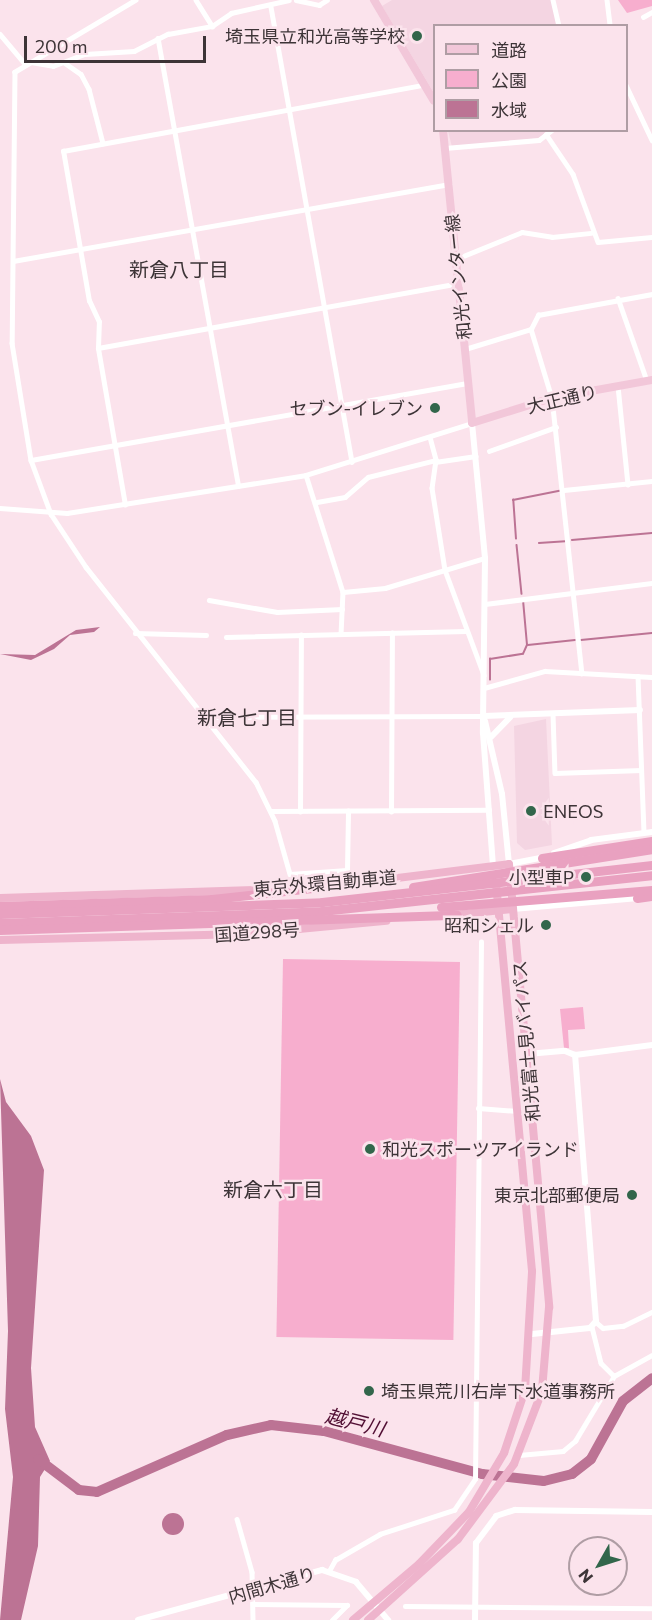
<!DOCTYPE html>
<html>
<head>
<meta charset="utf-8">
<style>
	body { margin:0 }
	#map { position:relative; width:652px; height:1620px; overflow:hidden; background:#fbe3ec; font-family:Commissioner,"Noto Sans JP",sans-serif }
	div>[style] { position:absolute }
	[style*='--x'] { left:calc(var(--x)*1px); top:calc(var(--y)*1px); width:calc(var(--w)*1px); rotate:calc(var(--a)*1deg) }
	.built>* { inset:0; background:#f4d5e2 }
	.green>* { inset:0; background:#f7aece; transform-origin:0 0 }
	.water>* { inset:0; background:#bc7394 }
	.round { border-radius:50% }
	.stream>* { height:1.5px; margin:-0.75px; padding:0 0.75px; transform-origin:0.75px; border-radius:0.75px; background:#bc7394 }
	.river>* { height:10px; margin:-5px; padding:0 5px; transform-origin:5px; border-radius:5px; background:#bc7394 }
	.minor>* { height:4.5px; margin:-2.25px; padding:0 2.25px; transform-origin:2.25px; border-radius:2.25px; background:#fff }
	.tertiary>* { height:6px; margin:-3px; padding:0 3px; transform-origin:3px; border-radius:3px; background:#fff }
	.primary>* { height:8px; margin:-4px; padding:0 4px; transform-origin:4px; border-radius:4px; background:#f2c7d9 }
	.trunk>* { height:8px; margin:-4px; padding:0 4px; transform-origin:4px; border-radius:4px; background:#eeb4cc }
	.motorway>* { height:9px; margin:-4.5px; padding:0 4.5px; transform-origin:4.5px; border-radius:4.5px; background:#e9a1c0 }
	.dots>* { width:16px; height:16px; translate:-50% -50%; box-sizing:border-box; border:3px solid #fbe3ec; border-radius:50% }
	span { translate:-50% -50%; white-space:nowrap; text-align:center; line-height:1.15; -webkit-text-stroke:5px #fbe3ec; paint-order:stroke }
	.poi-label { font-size:18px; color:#3d3437 }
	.right { translate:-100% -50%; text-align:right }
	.left { translate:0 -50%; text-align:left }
	.street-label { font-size:18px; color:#3d3437 }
	.neighbourhood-label { font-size:20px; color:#3d3437 }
	.water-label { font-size:20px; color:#510e33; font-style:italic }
	.legend { position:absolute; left:433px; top:24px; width:195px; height:108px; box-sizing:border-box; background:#fbe3ec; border:2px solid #af9da4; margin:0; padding:8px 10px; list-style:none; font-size:18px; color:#3d3437 }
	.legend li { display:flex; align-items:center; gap:12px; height:30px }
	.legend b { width:30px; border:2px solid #af9da4 }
	.north { position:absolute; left:568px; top:1536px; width:60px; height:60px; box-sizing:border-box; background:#fbe3ec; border:2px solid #af9da4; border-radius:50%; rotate:231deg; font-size:16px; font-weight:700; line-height:24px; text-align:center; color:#3d3437 }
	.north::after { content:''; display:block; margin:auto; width:21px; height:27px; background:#32664b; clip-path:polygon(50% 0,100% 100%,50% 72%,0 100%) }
	.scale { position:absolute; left:24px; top:36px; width:182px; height:27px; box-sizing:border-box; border:3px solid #3d3437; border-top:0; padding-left:8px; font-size:18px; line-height:21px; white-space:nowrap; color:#3d3437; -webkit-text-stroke:4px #fbe3ec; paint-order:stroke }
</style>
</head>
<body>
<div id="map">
	<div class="built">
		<div style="clip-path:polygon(392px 0,551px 0,557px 25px,434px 26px,434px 93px,382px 6px)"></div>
		<div style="clip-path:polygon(448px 131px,549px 131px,538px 138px,452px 147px)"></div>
		<div style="clip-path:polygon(546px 719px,552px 845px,525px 850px,517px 843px,514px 726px)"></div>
	</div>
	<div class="green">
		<div style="clip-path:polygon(618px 0,652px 0,652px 6px,627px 13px)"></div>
		<div style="left:283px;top:959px;width:177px;height:378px;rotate:1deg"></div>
		<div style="clip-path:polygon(583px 1007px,585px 1029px,568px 1030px,569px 1048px,564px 1048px,560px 1009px)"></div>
	</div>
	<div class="water">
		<div style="clip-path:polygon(100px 627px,94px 632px,70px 635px,54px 649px,31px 660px,0 654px,35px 655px,76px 630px)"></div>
		<div style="clip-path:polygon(0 1079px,6px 1102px,31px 1136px,44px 1170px,31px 1368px,35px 1427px,50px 1461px,40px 1477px,38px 1546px,21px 1620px,0 1620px,13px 1477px,5px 1409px,8px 1331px)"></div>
		<div class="round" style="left:162px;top:1513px;width:22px;height:22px"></div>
	</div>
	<div class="stream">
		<div style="--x:516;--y:539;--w:39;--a:-94"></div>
		<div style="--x:513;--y:500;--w:47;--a:-11.1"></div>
		<div style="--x:572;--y:540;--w:80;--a:-5"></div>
		<div style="--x:539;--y:543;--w:26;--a:-4"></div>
		<div style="--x:517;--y:545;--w:49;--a:84.2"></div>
		<div style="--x:581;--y:640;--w:71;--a:-5.6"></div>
		<div style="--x:528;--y:645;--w:47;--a:-6.1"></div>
		<div style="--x:490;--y:680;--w:21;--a:-90"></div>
		<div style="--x:490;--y:659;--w:33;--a:-9"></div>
		<div style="--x:523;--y:654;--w:10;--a:-66"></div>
		<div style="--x:527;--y:645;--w:45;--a:-95.1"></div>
	</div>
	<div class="river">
		<div style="--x:38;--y:1459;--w:51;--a:37.1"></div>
		<div style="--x:79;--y:1490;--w:18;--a:6"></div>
		<div style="--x:97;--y:1492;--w:142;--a:-23.7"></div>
		<div style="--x:227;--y:1435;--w:45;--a:-12.8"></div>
		<div style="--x:271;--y:1425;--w:53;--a:6.5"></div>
		<div style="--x:324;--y:1431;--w:164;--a:15.2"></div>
		<div style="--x:482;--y:1474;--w:62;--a:6.4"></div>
		<div style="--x:544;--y:1481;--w:29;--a:-14"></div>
		<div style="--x:572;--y:1474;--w:24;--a:-38"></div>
		<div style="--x:591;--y:1459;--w:66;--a:-61.1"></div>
		<div style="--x:623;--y:1401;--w:37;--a:-38"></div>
	</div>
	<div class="minor">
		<div style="--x:136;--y:0;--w:141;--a:149.2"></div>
		<div style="--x:15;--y:72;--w:271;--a:90.6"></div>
		<div style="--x:12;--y:343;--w:119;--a:80.8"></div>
		<div style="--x:31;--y:460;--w:58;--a:69.7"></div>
		<div style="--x:51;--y:514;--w:64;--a:56.6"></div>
		<div style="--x:86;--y:567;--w:274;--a:51.7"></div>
		<div style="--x:256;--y:782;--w:43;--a:64"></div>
		<div style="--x:275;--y:821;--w:55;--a:74.2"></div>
		<div style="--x:290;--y:874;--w:57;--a:-4"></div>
		<div style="--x:347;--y:870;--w:59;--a:-89"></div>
		<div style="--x:196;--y:0;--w:31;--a:58"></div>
		<div style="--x:296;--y:0;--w:24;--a:12"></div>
		<div style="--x:319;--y:5;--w:9;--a:-32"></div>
		<div style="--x:553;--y:0;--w:27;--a:77"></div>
		<div style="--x:607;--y:0;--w:26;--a:83"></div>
		<div style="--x:271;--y:7;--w:462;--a:79.9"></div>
		<div style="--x:643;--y:17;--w:10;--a:-29"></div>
		<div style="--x:0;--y:34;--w:39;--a:50"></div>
		<div style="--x:158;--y:38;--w:455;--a:79.8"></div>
		<div style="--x:31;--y:62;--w:22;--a:10"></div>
		<div style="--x:53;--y:66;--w:34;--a:-21"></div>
		<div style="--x:85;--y:54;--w:49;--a:-3.5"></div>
		<div style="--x:134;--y:51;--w:38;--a:-27"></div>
		<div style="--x:168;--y:34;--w:45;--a:-10.3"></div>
		<div style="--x:212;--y:26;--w:23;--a:-34"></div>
		<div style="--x:231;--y:13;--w:59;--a:-12.6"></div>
		<div style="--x:65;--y:63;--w:19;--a:35"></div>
		<div style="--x:81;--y:74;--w:17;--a:62"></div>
		<div style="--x:89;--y:89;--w:56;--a:75.5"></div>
		<div style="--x:626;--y:85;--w:61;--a:64.7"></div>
		<div style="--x:546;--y:134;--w:48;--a:56"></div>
		<div style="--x:573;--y:174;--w:72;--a:69.8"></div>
		<div style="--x:598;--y:242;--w:54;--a:-5.3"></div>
		<div style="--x:445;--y:148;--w:94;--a:-4.9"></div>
		<div style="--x:539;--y:140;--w:16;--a:-38"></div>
		<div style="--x:456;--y:259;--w:71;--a:-22.2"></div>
		<div style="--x:522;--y:232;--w:30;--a:9"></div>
		<div style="--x:552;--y:237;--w:39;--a:-6"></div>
		<div style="--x:13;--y:261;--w:443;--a:-10"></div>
		<div style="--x:618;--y:298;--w:88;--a:70.7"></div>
		<div style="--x:531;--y:329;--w:72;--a:73.1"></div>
		<div style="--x:552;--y:398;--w:277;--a:83.8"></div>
		<div style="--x:98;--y:348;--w:367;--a:-10.2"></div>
		<div style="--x:465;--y:349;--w:69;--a:-16.9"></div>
		<div style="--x:531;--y:329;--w:16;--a:-63"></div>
		<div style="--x:538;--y:315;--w:116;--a:-10.4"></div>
		<div style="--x:618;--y:386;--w:99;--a:84.2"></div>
		<div style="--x:430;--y:437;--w:24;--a:75"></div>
		<div style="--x:436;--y:460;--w:28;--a:98"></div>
		<div style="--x:432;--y:488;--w:83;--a:81"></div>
		<div style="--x:445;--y:570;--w:112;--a:69.6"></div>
		<div style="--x:489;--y:451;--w:71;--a:-19.7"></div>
		<div style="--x:31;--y:460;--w:444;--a:-10"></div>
		<div style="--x:435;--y:462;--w:41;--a:-8.3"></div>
		<div style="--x:306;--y:475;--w:123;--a:72.5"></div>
		<div style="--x:343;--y:592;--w:42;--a:92.7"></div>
		<div style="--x:564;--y:490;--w:88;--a:-5.8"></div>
		<div style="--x:317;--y:502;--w:28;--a:-10"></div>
		<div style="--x:345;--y:497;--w:30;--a:-41"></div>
		<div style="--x:368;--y:477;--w:70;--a:-14"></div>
		<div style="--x:125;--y:505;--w:159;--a:-99.8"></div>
		<div style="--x:98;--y:348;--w:26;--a:-88"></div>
		<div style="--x:99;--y:322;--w:23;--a:-115"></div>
		<div style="--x:89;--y:301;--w:152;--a:-99.8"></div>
		<div style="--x:63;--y:151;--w:367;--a:-10.4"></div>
		<div style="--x:0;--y:508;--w:67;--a:4.3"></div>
		<div style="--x:67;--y:513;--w:242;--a:-9"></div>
		<div style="--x:306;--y:475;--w:174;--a:-17.4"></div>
		<div style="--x:343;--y:592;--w:42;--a:-5.4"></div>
		<div style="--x:385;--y:588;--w:104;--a:-16.7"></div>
		<div style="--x:209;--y:600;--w:69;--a:10"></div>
		<div style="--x:277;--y:612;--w:65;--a:-2.6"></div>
		<div style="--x:485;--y:604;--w:168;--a:-7.2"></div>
		<div style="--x:135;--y:633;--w:71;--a:1.6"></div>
		<div style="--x:226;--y:637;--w:240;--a:-1.4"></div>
		<div style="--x:638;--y:676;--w:156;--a:87.8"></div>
		<div style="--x:484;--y:688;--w:63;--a:-15.6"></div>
		<div style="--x:545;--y:671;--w:107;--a:3.2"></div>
		<div style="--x:553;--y:714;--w:59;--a:88.1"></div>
		<div style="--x:555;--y:773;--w:86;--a:-2"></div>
		<div style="--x:208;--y:723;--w:9;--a:-41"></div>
		<div style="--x:215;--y:717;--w:269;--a:-0.2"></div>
		<div style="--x:272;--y:811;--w:217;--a:-0.3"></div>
		<div style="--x:300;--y:812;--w:177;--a:-89.7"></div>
		<div style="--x:391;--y:812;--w:179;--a:-89.7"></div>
		<div style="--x:478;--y:1108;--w:40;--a:4.3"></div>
		<div style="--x:596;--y:1322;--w:9;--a:41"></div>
		<div style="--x:603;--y:1328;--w:20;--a:-6"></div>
		<div style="--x:623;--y:1326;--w:32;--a:-26"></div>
		<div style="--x:592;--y:1327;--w:37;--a:76"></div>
		<div style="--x:601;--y:1363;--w:18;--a:45"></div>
		<div style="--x:519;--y:1455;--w:44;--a:-5.2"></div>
		<div style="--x:563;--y:1451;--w:16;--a:-40"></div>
		<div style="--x:575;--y:1441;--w:76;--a:-59"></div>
		<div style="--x:614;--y:1376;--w:43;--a:-28.9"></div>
		<div style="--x:237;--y:1519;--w:55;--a:74.2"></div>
		<div style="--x:252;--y:1572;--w:48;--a:88.8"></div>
		<div style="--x:329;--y:1571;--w:13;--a:-61"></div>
		<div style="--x:335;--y:1560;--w:52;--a:-30"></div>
		<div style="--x:380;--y:1534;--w:78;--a:-18"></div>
		<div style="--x:454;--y:1510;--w:37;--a:-56"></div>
		<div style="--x:475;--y:1479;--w:537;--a:-89.36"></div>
		<div style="--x:254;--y:1604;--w:93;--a:0.6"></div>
		<div style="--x:405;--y:1606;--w:247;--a:0.5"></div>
		<div style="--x:332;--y:1620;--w:21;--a:-45"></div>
	</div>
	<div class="tertiary">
		<div style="--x:472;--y:423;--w:136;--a:84.5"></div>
		<div style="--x:485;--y:558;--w:175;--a:90.7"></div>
		<div style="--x:483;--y:733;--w:134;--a:85.7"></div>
		<div style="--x:484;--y:716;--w:156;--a:-2.2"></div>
		<div style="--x:485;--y:721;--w:75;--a:76.9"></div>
		<div style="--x:502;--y:794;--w:70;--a:84.3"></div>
		<div style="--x:509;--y:864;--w:36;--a:-11"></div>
		<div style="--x:491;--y:737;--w:28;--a:-46"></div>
		<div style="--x:554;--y:853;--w:39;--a:-19"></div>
		<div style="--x:591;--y:840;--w:62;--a:-7.5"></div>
		<div style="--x:513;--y:909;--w:126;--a:-5"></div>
		<div style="--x:527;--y:1054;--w:38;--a:-5"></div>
		<div style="--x:565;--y:1051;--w:11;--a:22"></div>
		<div style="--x:575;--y:1055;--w:78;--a:-7.4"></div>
		<div style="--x:532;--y:1334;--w:58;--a:-5.9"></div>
		<div style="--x:590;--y:1328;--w:9;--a:-49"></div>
		<div style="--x:596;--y:1321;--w:267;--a:-94.5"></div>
		<div style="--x:138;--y:1620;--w:191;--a:-15.2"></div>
		<div style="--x:322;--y:1570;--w:36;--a:19"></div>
		<div style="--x:356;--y:1582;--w:50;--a:49.9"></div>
		<div style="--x:475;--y:1620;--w:77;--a:-89.3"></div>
		<div style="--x:476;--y:1543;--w:34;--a:-53"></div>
		<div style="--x:496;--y:1516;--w:20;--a:-18"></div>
		<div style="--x:515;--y:1510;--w:137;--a:0.8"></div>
	</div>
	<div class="primary">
		<div style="--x:374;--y:0;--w:117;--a:59.3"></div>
		<div style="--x:443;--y:130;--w:294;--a:84.3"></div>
		<div style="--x:472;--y:423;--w:84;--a:-17.4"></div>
		<div style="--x:552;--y:398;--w:102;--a:-10.2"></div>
	</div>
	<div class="trunk">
		<div style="--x:333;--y:886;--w:177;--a:-7.1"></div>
		<div style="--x:509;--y:864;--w:445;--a:84.8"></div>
		<div style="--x:549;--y:1307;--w:84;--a:94.8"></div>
		<div style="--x:542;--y:1391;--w:78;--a:111"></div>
		<div style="--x:514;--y:1464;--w:94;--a:126.7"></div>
		<div style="--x:458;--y:1539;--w:121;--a:138"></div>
		<div style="--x:0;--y:898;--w:254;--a:-1.8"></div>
		<div style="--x:453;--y:915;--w:60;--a:-5.7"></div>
		<div style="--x:0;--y:940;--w:245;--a:-1.4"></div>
		<div style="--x:245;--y:934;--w:142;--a:-5.3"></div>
		<div style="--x:353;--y:1620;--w:87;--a:-40.3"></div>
		<div style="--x:419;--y:1564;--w:72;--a:-46.1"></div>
		<div style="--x:469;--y:1512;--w:69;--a:-59.3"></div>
		<div style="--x:504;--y:1453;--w:66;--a:-71.6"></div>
		<div style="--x:525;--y:1390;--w:119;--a:-86.6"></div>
		<div style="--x:532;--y:1271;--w:388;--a:-95.3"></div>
	</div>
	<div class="motorway">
		<div style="--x:542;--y:858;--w:111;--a:-8.8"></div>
		<div style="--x:413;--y:887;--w:242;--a:-9"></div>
		<div style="--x:637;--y:898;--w:15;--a:-8"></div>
		<div style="--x:0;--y:906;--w:212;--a:-1.9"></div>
		<div style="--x:212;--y:899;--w:128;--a:-6.3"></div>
		<div style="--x:441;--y:907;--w:212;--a:-4.6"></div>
		<div style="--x:0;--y:914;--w:322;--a:-2.1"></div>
		<div style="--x:322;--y:902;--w:332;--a:-6.4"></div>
		<div style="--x:0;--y:923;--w:322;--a:-2.1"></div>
		<div style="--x:322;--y:911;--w:332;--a:-6.2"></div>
		<div style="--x:0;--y:930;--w:457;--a:-1.9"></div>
	</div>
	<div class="dots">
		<div style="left:417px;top:36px;background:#32664b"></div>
		<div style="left:435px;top:408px;background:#32664b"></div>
		<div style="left:531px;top:811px;background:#32664b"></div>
		<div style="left:586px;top:877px;background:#32664b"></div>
		<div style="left:546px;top:925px;background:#32664b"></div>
		<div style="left:370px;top:1149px;background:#32664b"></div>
		<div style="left:632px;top:1195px;background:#32664b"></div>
		<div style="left:369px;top:1391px;background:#32664b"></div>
	</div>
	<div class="poi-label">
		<span class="right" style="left:405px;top:36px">埼玉県立和光高等学校</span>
		<span class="right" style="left:423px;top:408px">セブン-イレブン</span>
		<span class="left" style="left:543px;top:811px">ENEOS</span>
		<span class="right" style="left:574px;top:877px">小型車P</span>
		<span class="right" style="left:534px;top:925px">昭和シェル</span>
		<span class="left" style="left:382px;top:1149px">和光スポーツアイランド</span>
		<span class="right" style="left:620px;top:1195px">東京北部郵便局</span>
		<span class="left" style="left:381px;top:1391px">埼玉県荒川右岸下水道事務所</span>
	</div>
	<div class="street-label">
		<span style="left:458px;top:277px;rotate:-96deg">和光インター線</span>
		<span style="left:562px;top:399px;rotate:-13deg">大正通り</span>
		<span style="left:325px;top:883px;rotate:-5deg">東京外環自動車道</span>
		<span style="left:257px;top:932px;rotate:-4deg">国道298号</span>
		<span style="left:526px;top:1041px;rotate:-95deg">和光富士見バイパス</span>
		<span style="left:272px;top:1585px;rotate:-16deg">内間木通り</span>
	</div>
	<div class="neighbourhood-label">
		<span style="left:179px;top:269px">新倉八丁目</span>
		<span style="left:247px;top:717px">新倉七丁目</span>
		<span style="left:273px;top:1189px">新倉六丁目</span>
	</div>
	<div class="water-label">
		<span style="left:355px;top:1422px;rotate:14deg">越戸川</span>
	</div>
	<ul class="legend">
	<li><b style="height:8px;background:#f2c7d9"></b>道路</li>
	<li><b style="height:16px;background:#f7aece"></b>公園</li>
	<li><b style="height:16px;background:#bc7394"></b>水域</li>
	</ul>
	<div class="north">N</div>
	<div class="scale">200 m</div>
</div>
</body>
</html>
